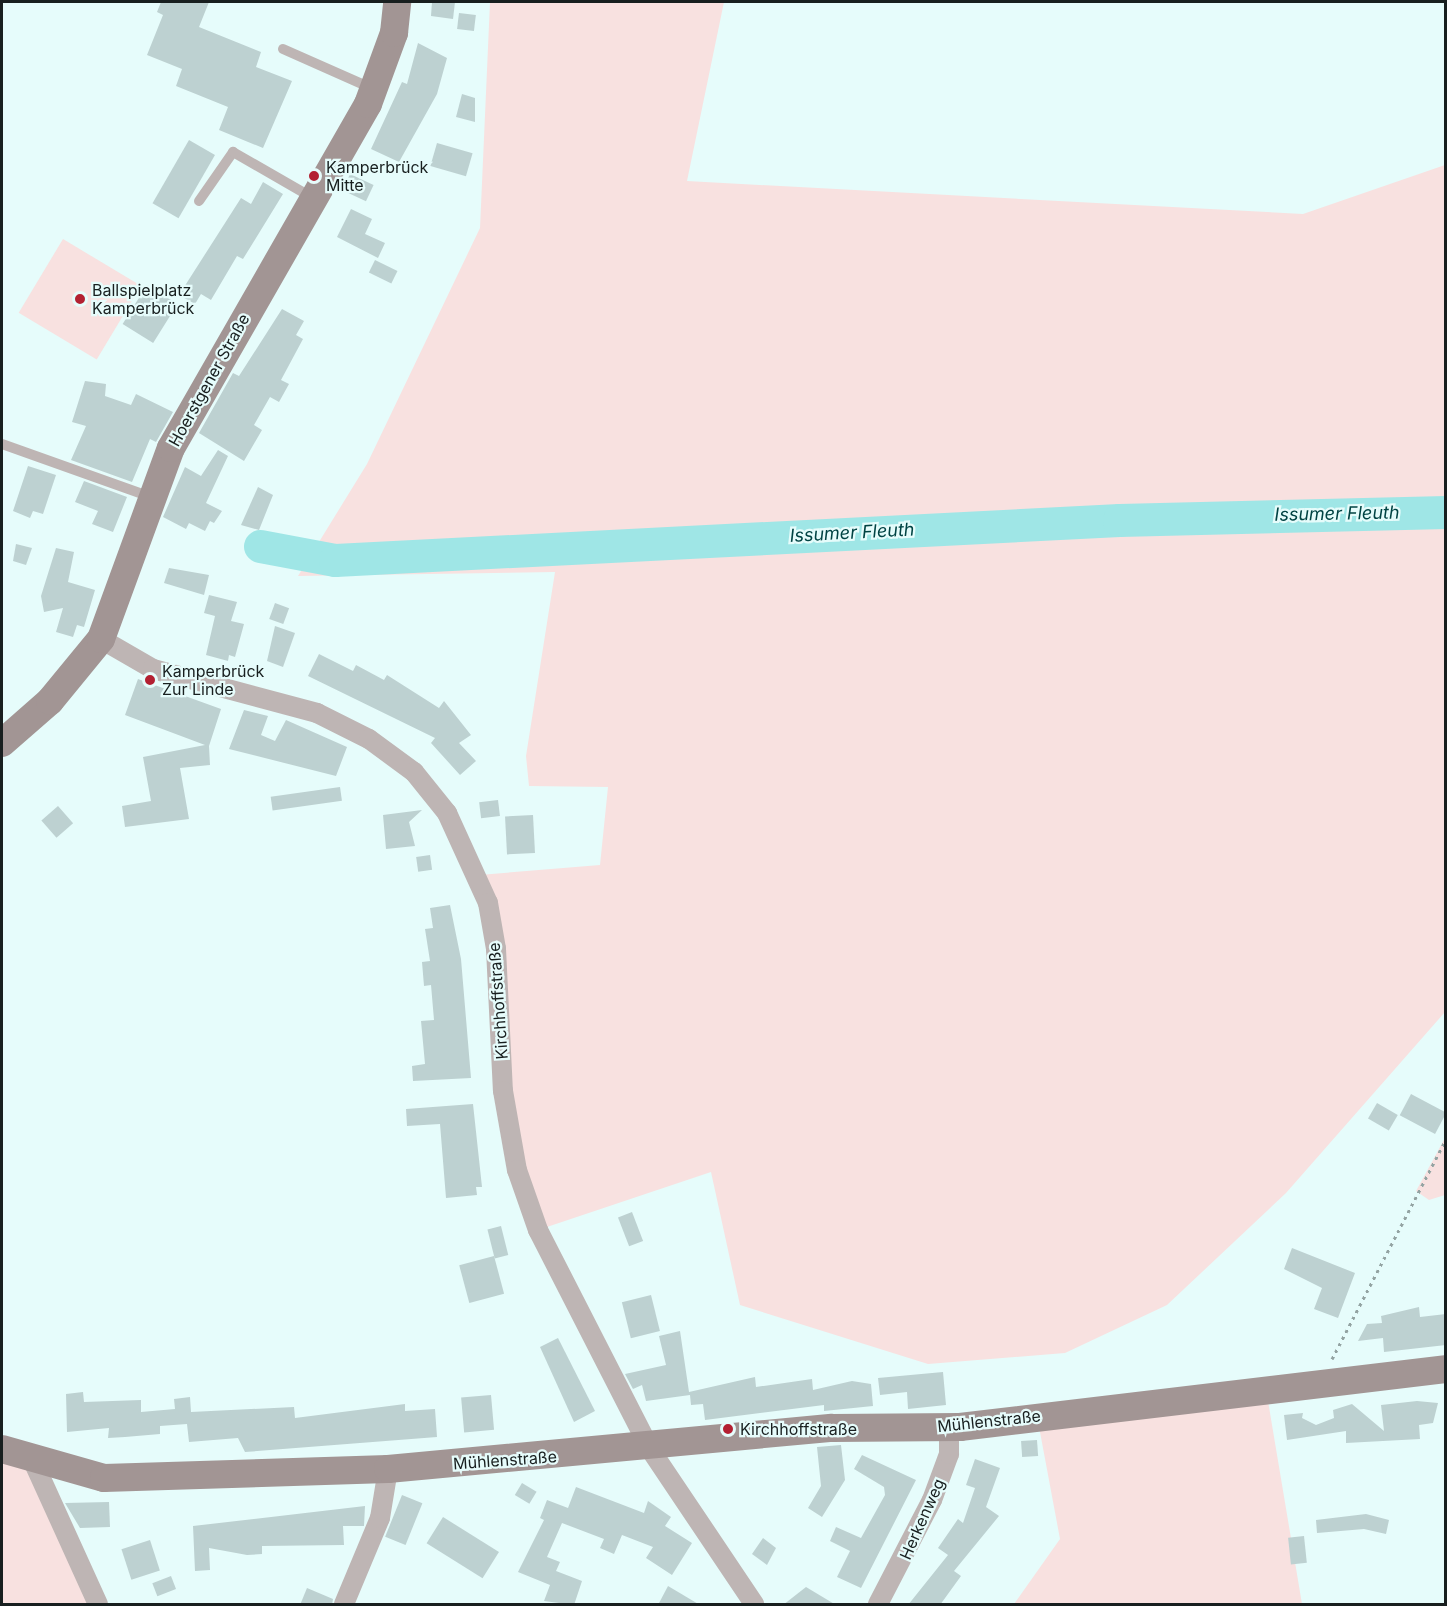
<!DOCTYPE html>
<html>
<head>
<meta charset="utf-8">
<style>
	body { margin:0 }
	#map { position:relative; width:1447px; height:1606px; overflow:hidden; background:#e6fcfb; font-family:Inter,sans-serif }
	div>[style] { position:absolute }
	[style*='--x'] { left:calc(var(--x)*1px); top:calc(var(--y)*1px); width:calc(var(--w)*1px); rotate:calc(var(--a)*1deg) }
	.green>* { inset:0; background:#f8e1e0; transform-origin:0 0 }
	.river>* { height:33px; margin:-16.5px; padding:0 16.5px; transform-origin:16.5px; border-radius:16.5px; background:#9fe6e6 }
	.building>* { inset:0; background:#bdd1d1; transform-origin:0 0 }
	.path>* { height:3px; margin-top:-1.5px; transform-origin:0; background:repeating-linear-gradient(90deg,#93a3a2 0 3px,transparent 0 7.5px) }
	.lane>* { height:10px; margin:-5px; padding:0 5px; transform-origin:5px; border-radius:5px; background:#beb5b4 }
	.street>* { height:20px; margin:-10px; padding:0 10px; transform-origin:10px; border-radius:10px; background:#beb5b4 }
	.secondary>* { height:28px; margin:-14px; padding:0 14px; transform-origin:14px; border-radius:14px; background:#a29594 }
	.dots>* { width:16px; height:16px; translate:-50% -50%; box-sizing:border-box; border:3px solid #e6fcfb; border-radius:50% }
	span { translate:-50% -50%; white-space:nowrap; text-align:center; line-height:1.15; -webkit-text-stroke:4.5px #e6fcfb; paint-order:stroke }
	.poi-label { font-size:16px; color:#181f1f }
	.left { translate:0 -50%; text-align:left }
	.street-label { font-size:16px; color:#181f1f }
	.water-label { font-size:18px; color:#004343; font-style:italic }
	.frame { position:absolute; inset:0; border:3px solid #181f1f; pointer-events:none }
</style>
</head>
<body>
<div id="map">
	<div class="green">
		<div style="clip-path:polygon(490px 2px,724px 2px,687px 181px,1303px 214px,1445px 165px,1445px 1012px,1286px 1193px,1167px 1305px,1065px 1353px,928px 1364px,740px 1305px,711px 1172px,538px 1230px,517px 1170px,479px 875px,600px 865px,608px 787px,529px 786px,526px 756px,555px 572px,298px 576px,367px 464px,480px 228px)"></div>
		<div style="left:63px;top:239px;width:91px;height:86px;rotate:31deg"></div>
		<div style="clip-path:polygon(1445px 1138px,1445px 1195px,1429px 1200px,1416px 1191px)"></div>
		<div style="clip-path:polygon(1266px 1389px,1302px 1604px,1014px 1604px,1060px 1539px,1037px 1416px)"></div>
		<div style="clip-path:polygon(2px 1449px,33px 1461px,104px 1604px,2px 1604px)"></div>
	</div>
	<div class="river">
		<div style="--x:260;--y:546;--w:76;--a:10.6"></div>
		<div style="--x:335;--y:560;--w:785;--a:-2.92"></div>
		<div style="--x:1119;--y:520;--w:327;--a:-1.4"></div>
	</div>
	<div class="building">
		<div style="clip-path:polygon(161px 2px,209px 2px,199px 27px,261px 52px,256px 67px,292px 81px,263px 148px,219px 130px,228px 107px,176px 86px,182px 69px,147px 55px,163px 15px,157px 12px)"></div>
		<div style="clip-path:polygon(432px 2px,455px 2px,453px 19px,431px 16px)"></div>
		<div style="left:459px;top:13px;width:17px;height:16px;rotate:7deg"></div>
		<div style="clip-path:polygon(418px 43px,447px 58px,437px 94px,399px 162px,371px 149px,402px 82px,407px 84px)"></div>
		<div style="clip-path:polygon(462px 94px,475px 98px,475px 122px,456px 117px)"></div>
		<div style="left:189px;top:140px;width:30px;height:73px;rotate:30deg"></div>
		<div style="left:437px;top:143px;width:37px;height:24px;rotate:16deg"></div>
		<div style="left:350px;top:174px;width:26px;height:18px;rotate:25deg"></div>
		<div style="clip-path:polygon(263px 182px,283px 194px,243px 259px,237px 256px,211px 300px,201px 294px,195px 304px,179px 295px,241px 198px,251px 204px)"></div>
		<div style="clip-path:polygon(351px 209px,372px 219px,365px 234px,385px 243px,378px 258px,337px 237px)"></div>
		<div style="left:375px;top:260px;width:25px;height:14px;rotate:26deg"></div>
		<div style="left:147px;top:285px;width:36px;height:46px;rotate:32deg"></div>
		<div style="clip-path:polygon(282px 309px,304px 321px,296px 335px,303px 339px,281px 380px,289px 384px,279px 402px,270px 397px,254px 425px,262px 430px,244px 461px,199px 433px,233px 373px,239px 376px)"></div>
		<div style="clip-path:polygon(85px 381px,106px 384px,105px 396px,131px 405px,136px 394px,173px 412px,156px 442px,150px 439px,132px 482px,71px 460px,86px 426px,72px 422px)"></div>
		<div style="clip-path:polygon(218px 450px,228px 456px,206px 503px,222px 511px,214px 523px,210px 521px,205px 531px,189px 523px,186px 529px,163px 517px,185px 467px,201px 476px)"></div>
		<div style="clip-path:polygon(28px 466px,56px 475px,43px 514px,33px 511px,30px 518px,13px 511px)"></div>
		<div style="clip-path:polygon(84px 481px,127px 497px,113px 532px,92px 524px,98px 511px,75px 502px)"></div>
		<div style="clip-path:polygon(258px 487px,273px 495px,259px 530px,241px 525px)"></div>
		<div style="clip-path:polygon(16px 544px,32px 548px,26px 565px,13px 561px)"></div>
		<div style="clip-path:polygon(56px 548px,74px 552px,68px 582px,95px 590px,84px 627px,77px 625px,73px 637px,56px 632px,63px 608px,44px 612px,41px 596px)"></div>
		<div style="clip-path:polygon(169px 568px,209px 575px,204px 595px,164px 583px)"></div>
		<div style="clip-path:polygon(209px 595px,237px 602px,231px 621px,244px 624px,235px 657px,229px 655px,228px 661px,206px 655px,215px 616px,204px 613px)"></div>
		<div style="left:275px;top:603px;width:15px;height:17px;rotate:20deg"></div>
		<div style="clip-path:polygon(275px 626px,295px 633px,283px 667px,267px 661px)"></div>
		<div style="clip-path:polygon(319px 654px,353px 671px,356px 665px,384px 680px,387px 675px,439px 708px,444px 701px,471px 735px,459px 743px,476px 761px,460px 775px,431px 743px,435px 738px,308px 676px)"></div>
		<div style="clip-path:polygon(138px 679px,221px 709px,209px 746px,210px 765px,180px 768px,189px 819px,125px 827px,122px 806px,151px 801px,143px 757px,205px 745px,125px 715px)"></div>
		<div style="clip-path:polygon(244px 710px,268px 716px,261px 735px,275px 741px,286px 720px,347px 747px,336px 776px,229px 749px)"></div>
		<div style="left:340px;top:787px;width:14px;height:70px;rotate:82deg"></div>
		<div style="left:498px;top:800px;width:16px;height:19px;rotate:83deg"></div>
		<div style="left:58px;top:806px;width:23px;height:22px;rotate:49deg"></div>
		<div style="clip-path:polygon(422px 810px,409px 822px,415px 846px,386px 849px,383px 815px)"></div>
		<div style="left:533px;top:815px;width:38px;height:28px;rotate:87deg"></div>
		<div style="left:430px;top:855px;width:15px;height:14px;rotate:82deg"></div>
		<div style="clip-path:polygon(450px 905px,461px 959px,471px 1078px,413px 1081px,412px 1066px,425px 1064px,421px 1021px,434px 1020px,431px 985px,424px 986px,422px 962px,430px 961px,425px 929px,433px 928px,430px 908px)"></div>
		<div style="left:1411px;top:1094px;width:40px;height:24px;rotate:28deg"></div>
		<div style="left:1377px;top:1103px;width:24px;height:18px;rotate:30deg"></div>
		<div style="clip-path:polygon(473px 1104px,482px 1187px,476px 1187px,477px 1195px,446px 1198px,440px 1124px,407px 1126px,406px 1109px)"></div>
		<div style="left:632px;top:1212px;width:31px;height:15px;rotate:69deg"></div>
		<div style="left:501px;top:1226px;width:30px;height:14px;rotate:76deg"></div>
		<div style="clip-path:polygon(1292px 1248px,1355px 1273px,1338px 1318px,1314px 1309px,1322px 1288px,1284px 1269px)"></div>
		<div style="left:494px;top:1256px;width:39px;height:36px;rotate:75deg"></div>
		<div style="left:651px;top:1295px;width:37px;height:30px;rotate:76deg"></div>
		<div style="clip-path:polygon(1419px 1307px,1420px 1317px,1446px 1314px,1446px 1345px,1384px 1352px,1383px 1338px,1358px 1341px,1367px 1324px,1382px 1323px,1381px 1316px)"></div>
		<div style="clip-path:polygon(680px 1331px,689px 1392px,755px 1377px,756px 1387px,812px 1379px,813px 1390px,852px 1381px,871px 1384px,873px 1406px,824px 1411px,824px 1405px,705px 1420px,703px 1404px,691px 1405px,690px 1395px,646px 1401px,642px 1385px,633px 1389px,625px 1374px,666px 1365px,659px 1336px)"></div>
		<div style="clip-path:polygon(558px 1338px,595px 1411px,574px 1422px,540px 1347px)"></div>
		<div style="clip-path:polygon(943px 1372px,946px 1405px,908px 1409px,907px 1392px,880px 1395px,878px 1378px)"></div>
		<div style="clip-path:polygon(83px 1392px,84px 1402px,141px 1400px,141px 1412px,175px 1409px,174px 1399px,190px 1397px,191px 1412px,294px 1407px,295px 1418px,405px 1404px,405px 1411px,435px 1409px,437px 1437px,245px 1452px,238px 1438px,189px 1442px,187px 1424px,160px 1426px,160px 1434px,125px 1437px,108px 1438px,109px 1428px,67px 1432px,66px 1394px)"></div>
		<div style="left:491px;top:1395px;width:35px;height:30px;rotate:85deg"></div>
		<div style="clip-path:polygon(1417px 1401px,1438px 1403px,1433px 1423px,1419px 1425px,1420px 1439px,1346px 1443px,1346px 1431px,1287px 1440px,1284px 1415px,1303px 1413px,1302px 1418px,1316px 1425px,1334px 1418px,1333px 1410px,1352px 1404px,1384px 1431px,1381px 1405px)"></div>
		<div style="left:1037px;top:1440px;width:16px;height:16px;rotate:86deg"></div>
		<div style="clip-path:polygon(841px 1445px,845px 1480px,822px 1517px,808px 1508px,821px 1486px,817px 1447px)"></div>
		<div style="clip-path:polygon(862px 1455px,916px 1480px,861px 1588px,837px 1577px,850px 1551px,830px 1541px,836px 1527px,861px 1538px,885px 1495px,884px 1487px,854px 1469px)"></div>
		<div style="clip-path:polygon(975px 1459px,1000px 1468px,986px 1507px,999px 1516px,954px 1571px,961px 1576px,940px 1605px,908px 1605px,948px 1555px,938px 1548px,958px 1519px,963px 1523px,975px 1488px,966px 1485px)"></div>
		<div style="left:522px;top:1483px;width:17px;height:14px;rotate:31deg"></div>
		<div style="clip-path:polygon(576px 1487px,644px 1513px,648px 1501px,671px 1517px,665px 1526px,692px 1543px,672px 1575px,646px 1558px,653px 1547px,622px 1535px,614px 1554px,600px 1548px,604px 1539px,562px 1523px,547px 1557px,560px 1562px,556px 1571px,582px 1581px,574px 1605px,544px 1601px,550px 1585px,518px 1572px,544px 1520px,540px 1518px,547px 1500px,568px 1508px)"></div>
		<div style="left:402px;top:1495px;width:22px;height:45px;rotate:22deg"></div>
		<div style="clip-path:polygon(109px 1502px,110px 1527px,80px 1528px,65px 1503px)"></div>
		<div style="clip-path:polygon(365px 1506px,364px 1526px,343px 1526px,344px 1545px,262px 1546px,262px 1554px,247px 1555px,209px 1548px,210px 1570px,195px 1571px,193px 1526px)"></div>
		<div style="clip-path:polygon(1366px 1514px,1389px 1520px,1386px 1534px,1364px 1529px,1317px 1533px,1316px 1520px)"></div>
		<div style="left:443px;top:1517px;width:66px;height:31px;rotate:32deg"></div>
		<div style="left:1304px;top:1536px;width:27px;height:16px;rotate:84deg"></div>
		<div style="clip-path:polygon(763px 1538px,776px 1548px,767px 1565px,752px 1554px)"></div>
		<div style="left:150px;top:1540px;width:32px;height:30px;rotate:72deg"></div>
		<div style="left:171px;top:1576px;width:14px;height:20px;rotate:69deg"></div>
		<div style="clip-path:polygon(668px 1586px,700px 1605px,658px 1605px)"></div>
		<div style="clip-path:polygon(806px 1587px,836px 1605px,783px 1605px)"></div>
		<div style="clip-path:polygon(307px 1588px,333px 1599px,332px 1605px,300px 1605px)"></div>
	</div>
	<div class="path">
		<div style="--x:1332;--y:1359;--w:248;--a:-62.6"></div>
	</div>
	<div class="lane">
		<div style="--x:283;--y:49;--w:96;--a:23.9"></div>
		<div style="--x:199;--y:201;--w:60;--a:-55.2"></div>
		<div style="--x:233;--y:152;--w:92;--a:29.9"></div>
		<div style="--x:2;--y:444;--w:158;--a:19.6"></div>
	</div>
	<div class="street">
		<div style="--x:101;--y:639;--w:60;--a:30"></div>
		<div style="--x:153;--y:669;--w:170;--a:15"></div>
		<div style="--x:317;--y:713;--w:58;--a:26.6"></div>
		<div style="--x:369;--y:739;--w:56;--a:36.3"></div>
		<div style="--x:414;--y:772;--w:53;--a:51.2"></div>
		<div style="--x:447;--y:813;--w:99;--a:65.5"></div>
		<div style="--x:488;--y:903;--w:47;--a:80.1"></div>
		<div style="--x:496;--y:949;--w:142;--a:87.2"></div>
		<div style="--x:503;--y:1091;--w:80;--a:80"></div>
		<div style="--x:517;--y:1170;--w:64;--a:70.7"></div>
		<div style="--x:538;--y:1230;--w:246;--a:62.9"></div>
		<div style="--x:650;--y:1449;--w:187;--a:56.1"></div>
		<div style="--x:33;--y:1461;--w:157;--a:65.6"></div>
		<div style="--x:344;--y:1604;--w:93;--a:-67.3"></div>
		<div style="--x:380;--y:1518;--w:50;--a:-80.7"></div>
		<div style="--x:878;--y:1604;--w:117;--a:-62.6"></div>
		<div style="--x:932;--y:1500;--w:49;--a:-69.7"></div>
		<div style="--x:949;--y:1454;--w:27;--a:-90"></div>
	</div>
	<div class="secondary">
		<div style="--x:2;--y:743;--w:64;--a:-41.2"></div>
		<div style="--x:50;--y:701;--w:80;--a:-50.6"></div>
		<div style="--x:101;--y:639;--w:203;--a:-69.9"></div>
		<div style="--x:171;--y:448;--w:396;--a:-60.2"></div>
		<div style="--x:368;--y:104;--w:76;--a:-69.9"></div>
		<div style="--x:394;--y:33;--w:31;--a:-84"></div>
		<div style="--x:2;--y:1449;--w:106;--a:15.9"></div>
		<div style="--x:104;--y:1478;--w:284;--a:-1.8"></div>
		<div style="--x:388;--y:1469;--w:446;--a:-5.3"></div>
		<div style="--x:832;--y:1428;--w:128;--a:-0.4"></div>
		<div style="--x:960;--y:1427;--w:489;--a:-6.8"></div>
	</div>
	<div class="dots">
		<div style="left:314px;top:176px;background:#b32032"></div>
		<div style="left:80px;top:299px;background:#b32032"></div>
		<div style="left:150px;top:680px;background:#b32032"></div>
		<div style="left:728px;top:1429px;background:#b32032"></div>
	</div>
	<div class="poi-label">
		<span class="left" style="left:326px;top:176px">Kamperbrück<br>Mitte</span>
		<span class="left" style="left:92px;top:299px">Ballspielplatz<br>Kamperbrück</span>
		<span class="left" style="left:162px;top:680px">Kamperbrück<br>Zur Linde</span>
		<span class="left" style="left:740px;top:1429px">Kirchhoffstraße</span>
	</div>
	<div class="street-label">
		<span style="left:209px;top:380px;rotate:-61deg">Hoerstgener Straße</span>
		<span style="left:498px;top:1001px;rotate:-94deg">Kirchhoffstraße</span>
		<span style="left:989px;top:1421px;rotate:-6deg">Mühlenstraße</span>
		<span style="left:505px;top:1460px;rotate:-4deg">Mühlenstraße</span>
		<span style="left:922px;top:1519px;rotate:-66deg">Herkenweg</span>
	</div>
	<div class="water-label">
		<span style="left:1337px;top:514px;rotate:-1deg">Issumer Fleuth</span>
		<span style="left:852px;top:533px;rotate:-3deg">Issumer Fleuth</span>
	</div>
	<div class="frame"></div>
</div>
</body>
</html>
